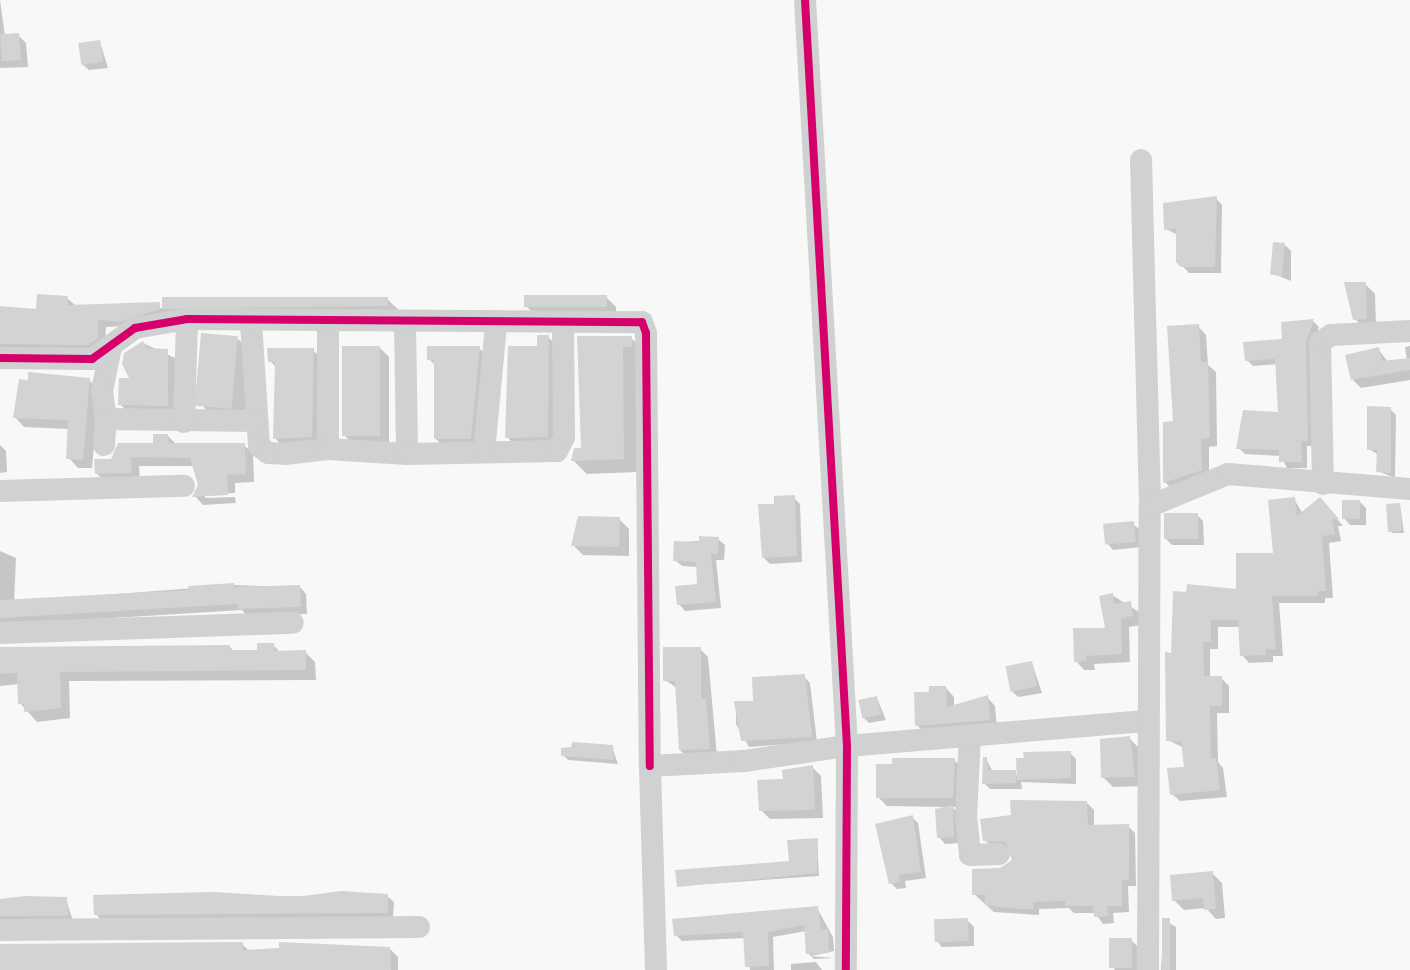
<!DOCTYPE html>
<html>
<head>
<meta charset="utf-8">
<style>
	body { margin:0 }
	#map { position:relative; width:1410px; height:970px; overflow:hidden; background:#f8f8f7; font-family:"Work Sans",sans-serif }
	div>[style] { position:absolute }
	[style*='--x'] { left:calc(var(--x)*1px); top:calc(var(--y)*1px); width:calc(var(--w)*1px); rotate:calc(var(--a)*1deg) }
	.shadow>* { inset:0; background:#0003 }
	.building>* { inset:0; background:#d2d3d3; transform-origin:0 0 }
	.minor>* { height:22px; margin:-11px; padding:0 11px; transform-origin:11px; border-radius:11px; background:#d0d1d2 }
	.cycleway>* { height:8px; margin:-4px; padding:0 4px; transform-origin:4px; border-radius:4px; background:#d6006c }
	span { translate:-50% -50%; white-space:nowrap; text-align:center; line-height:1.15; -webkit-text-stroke:8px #fff; paint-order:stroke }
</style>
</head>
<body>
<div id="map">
	<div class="shadow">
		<div style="clip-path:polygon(0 0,5px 36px,18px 35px,26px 43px,28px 67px,0 68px)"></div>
		<div style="clip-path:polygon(100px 42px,108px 68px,89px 70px,82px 64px)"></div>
		<div style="clip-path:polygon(1216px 198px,1222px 205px,1221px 273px,1189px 273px,1178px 261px,1178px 235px,1166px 229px)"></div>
		<div style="clip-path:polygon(1285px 245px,1291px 251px,1291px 281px,1274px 274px)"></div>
		<div style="clip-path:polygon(1365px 284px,1375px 294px,1376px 328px,1365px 329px,1355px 319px)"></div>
		<div style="clip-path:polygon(606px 297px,616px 307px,616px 317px,536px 316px,526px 306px)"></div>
		<div style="clip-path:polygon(67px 298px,76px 306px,164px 308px,387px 299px,401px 312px,106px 327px,105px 346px,96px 352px,0 352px,0 308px,38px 311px)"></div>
		<div style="clip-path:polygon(1313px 321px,1319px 327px,1311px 349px,1313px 446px,1307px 446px,1307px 468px,1287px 468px,1281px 456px,1245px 454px,1239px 448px,1280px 414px,1278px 364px,1253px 366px,1247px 360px)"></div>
		<div style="clip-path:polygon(1198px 326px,1206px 335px,1208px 365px,1216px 372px,1217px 446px,1209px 447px,1209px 478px,1173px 490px,1165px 482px,1165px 424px,1175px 423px)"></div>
		<div style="clip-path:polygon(548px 337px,557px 346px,556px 445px,516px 446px,507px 437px,539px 348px)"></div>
		<div style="clip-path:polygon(237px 338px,247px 348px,247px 416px,211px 415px,202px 405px)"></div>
		<div style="clip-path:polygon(579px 338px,631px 338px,645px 351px,637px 472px,587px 474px,573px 460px,583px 450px)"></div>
		<div style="clip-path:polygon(143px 343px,175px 358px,175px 413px,128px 412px,120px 404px)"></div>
		<div style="clip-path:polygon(1410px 346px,1410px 380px,1361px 388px,1353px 380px,1378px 349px,1388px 362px,1407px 360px,1405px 347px)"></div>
		<div style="clip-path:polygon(380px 348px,389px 357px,389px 446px,353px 444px,344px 435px)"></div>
		<div style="clip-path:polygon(479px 348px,488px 357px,480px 447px,445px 448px,436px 439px,436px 366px,429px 359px)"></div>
		<div style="clip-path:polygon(313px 350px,322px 359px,320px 445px,284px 448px,275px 438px,277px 368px,270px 361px)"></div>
		<div style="clip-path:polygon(89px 380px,99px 390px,92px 468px,78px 468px,69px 458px,70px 429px,24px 427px,15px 417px)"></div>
		<div style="clip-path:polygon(1390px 409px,1396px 415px,1395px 478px,1378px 471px,1379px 455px,1369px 449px)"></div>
		<div style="clip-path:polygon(168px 436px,177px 445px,244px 445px,253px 454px,254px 482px,235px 483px,235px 493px,205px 494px,205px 498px,235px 497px,236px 503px,203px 505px,195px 496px,200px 485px,194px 466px,139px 466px,140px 482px,106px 482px,97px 474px)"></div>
		<div style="clip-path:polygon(0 445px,6px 451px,7px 472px,0 473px)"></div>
		<div style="clip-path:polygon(794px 498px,800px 504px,802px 562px,770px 564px,764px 558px,776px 506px)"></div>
		<div style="clip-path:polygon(1294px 499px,1303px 514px,1328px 508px,1343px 526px,1338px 526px,1341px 541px,1329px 543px,1333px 598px,1325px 598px,1325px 603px,1279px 603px,1283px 656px,1273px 656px,1273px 662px,1249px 663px,1242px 655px,1240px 627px,1218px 627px,1218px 649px,1210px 649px,1210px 678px,1221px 678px,1229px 686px,1229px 713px,1217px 713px,1218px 762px,1223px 768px,1227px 797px,1180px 801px,1172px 794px,1186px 768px,1184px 748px,1168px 740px,1173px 655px,1276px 555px)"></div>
		<div style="clip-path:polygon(1360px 502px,1366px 508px,1366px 525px,1350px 525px,1344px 518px)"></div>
		<div style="clip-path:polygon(1400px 505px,1404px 533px,1392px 533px,1390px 530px)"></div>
		<div style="clip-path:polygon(1197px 515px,1203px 521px,1204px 545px,1172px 545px,1166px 539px)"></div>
		<div style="clip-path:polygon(619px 519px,629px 529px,629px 556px,583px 555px,573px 545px)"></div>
		<div style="clip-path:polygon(1133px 524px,1140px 530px,1141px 547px,1113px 550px,1107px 543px)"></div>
		<div style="clip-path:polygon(718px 539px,725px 545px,724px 560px,716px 560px,721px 608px,685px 611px,679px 604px,700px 586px,698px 567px,682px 566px,675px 560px,676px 543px)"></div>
		<div style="clip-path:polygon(0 551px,16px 558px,14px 602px,233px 585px,300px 587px,306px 594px,307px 614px,246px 615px,242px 610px,0 625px)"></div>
		<div style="clip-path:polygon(1112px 595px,1139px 612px,1141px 625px,1129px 627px,1130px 662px,1094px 664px,1095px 670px,1084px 670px,1076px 661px,1107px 629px)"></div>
		<div style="clip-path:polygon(273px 645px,281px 653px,305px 652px,315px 662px,316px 680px,69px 681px,70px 718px,37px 722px,20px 703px,19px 684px,0 686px,0 649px,230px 647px,234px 652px,259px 652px)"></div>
		<div style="clip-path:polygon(700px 649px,708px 657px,717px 756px,688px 758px,680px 750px,677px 688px,665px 680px)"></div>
		<div style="clip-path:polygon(1032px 663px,1042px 693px,1018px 697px,1012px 691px)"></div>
		<div style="clip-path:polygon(804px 677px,810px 683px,817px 742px,749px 747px,736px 724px,736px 703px,755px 703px)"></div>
		<div style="clip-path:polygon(946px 688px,954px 697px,954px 707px,987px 697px,995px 706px,997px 728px,925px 734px,917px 725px,916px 694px)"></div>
		<div style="clip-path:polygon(877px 698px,886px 720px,869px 723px,863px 717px)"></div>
		<div style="clip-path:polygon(1129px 738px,1139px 748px,1144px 786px,1113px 787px,1103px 777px)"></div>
		<div style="clip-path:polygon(612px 747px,618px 764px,568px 760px,563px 755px)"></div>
		<div style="clip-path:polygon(1070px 753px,1076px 759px,1076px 784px,1021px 782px,1022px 789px,990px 789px,984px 783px,986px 759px,993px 772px,1019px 775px)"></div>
		<div style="clip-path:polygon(954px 760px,963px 769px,961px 807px,952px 807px,958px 813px,959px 843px,945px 844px,939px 837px,947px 807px,887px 806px,878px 797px)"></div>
		<div style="clip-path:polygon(812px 767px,821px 776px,823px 818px,770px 819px,761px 810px,785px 781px)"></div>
		<div style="clip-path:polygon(1087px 803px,1094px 810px,1094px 827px,1128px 826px,1135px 833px,1136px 886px,1128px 886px,1129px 912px,1113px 913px,1114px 923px,1103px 924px,1095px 913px,1074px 913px,1069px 908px,1039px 909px,1039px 915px,994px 912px,974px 894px,1007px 868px,1015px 854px,1011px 848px,992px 847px,985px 840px)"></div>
		<div style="clip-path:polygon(912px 817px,918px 823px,926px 878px,905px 881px,906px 888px,897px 889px,891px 883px)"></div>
		<div style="clip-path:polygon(817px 840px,819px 876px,679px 886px,791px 863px)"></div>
		<div style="clip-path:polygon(1212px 873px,1222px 883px,1225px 918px,1216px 919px,1206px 908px,1184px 910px,1174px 900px)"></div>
		<div style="clip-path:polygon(387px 896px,394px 902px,393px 919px,102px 921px,96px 914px,95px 897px)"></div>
		<div style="clip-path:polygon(66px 899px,73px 921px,0 919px,0 901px)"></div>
		<div style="clip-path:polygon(817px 908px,833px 937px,834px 951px,811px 956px,834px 958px,814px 959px,808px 953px,806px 931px,773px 937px,774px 970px,750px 970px,745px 938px,682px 941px,676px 935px)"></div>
		<div style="clip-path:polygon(967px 920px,974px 927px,974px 946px,942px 947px,936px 940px)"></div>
		<div style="clip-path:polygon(1164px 920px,1176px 927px,1176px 970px,1161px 970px)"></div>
		<div style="clip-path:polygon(1131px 940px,1137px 946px,1138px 970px,1114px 970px)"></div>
		<div style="clip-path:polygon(242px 944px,250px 952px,390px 949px,398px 957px,398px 970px,0 970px,0 946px)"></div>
		<div style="clip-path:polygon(816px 962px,822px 970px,791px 970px,791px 964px)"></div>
	</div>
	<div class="building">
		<div style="left:19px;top:33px;width:27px;height:19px;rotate:86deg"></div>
		<div style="left:100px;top:40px;width:22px;height:22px;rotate:82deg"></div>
		<div style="clip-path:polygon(1217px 196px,1215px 267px,1181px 267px,1176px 262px,1176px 229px,1164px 230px,1163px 203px)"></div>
		<div style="left:1273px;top:242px;width:12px;height:33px;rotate:5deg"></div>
		<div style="clip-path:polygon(1344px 282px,1366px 282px,1367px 319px,1353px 320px)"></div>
		<div style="clip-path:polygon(37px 294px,68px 296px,68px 305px,160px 302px,160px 309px,120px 322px,98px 320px,98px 338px,88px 345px,0 344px,0 306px,36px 309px)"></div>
		<div style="left:524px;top:295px;width:83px;height:12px"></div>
		<div style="clip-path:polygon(162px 297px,388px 297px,388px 306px,162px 309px)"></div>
		<div style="clip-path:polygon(1314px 319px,1306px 342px,1308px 441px,1301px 441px,1302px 462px,1279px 462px,1279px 450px,1236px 449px,1243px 410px,1278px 412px,1275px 359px,1245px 361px,1243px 342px,1282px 339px,1281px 322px)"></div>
		<div style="clip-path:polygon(1199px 324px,1201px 362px,1208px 362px,1210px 438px,1201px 439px,1202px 470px,1163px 483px,1163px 422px,1173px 421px,1167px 326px)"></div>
		<div style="left:201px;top:333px;width:37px;height:73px;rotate:5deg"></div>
		<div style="clip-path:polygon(537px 335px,549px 335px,548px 437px,505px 438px,508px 346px,537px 346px)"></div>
		<div style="clip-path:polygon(577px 336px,632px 336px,632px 347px,623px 347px,624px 459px,571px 461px,574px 448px,581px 448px)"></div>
		<div style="clip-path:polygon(143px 341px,147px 348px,168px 349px,168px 406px,118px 405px,119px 378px,129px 378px,122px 364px,124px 353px)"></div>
		<div style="left:342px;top:346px;width:38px;height:90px"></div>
		<div style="clip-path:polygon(427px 346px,480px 346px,471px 439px,434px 439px,434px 360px,427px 360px)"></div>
		<div style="clip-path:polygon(1379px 347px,1382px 361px,1410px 358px,1410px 370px,1351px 380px,1345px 355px)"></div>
		<div style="clip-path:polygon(267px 348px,314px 348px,312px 437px,273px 439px,275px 362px,268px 362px)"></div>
		<div style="clip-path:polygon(28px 372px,90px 378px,83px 460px,66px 459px,68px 420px,13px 418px,19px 379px,28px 380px)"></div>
		<div style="clip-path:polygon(1367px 406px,1391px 407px,1391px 473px,1376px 472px,1377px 450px,1367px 450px)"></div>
		<div style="clip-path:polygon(153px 434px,168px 434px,169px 443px,245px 443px,246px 474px,227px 475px,228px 495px,192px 497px,198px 485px,190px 458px,131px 457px,132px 473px,95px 474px,94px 459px,111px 459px,118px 443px,153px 443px)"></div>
		<div style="clip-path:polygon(795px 495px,797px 556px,762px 558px,758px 504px,774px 504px,774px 496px)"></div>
		<div style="clip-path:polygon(1295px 497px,1297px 516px,1320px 497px,1339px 519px,1332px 519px,1335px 534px,1322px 536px,1326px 591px,1318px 591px,1318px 596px,1272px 596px,1276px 649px,1266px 649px,1266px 655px,1240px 656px,1238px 620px,1211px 620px,1211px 642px,1203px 642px,1204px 676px,1222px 676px,1222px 706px,1210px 706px,1211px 758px,1216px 758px,1220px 790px,1170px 795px,1167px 768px,1184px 767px,1181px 741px,1166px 741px,1165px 652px,1171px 653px,1173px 591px,1186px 592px,1187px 584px,1236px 589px,1236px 553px,1273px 553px,1268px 500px)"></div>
		<div style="left:1342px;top:500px;width:18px;height:19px"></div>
		<div style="left:1400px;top:503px;width:28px;height:14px;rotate:86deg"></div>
		<div style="left:1198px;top:513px;width:26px;height:34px;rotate:90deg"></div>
		<div style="clip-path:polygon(578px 516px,620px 517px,619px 547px,571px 546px)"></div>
		<div style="left:1134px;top:521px;width:21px;height:31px;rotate:85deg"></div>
		<div style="clip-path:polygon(699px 536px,719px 537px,718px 554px,711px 554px,716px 602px,677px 605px,675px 586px,697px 584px,696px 562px,673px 561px,674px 541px,699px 542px)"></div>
		<div style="clip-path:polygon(234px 583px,234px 587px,300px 585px,301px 607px,238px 609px,237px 604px,0 618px,0 600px,189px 590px,188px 586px)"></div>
		<div style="clip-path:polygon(1113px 593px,1114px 604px,1131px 601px,1133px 616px,1121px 619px,1122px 654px,1086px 656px,1087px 661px,1074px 662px,1073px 628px,1105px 628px,1099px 596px)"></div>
		<div style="clip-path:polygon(257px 643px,274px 643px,274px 651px,306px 650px,306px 670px,60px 672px,61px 708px,24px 712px,24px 704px,18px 704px,17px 673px,0 674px,0 647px,230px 645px,230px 650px,257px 650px)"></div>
		<div style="clip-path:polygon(663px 647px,701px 647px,701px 699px,706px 699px,710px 749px,679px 750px,675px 681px,663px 681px)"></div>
		<div style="left:1032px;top:661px;width:26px;height:27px;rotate:79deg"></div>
		<div style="clip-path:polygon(805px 674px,812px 737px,741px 741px,734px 701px,753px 701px,752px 677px)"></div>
		<div style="clip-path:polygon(929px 686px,946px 686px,947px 707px,988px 695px,990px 720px,915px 726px,914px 692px,929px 692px)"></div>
		<div style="left:877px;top:696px;width:19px;height:19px;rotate:78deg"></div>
		<div style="clip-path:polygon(1130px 736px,1135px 777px,1101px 778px,1100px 739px)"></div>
		<div style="clip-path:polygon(572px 742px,613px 745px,614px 760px,561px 756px,561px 748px,571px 747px)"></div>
		<div style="clip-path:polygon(1071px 751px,1071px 778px,1017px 780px,1016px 758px,1024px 758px,1023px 752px)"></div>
		<div style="clip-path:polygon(983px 757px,987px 757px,988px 770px,1016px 770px,1016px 783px,982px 784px)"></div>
		<div style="clip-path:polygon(892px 758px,955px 758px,953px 798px,876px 798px,876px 764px,892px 764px)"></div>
		<div style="clip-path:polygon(813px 765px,815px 810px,759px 811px,757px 780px,783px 779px,782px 770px)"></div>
		<div style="clip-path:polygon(1010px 800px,1087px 801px,1088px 825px,1129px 824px,1129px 880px,1122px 880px,1122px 906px,1107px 906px,1108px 916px,1094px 917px,1093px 906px,1065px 906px,1065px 901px,1033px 902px,1033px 909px,1018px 909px,985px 905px,985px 895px,972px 895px,972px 869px,1000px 868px,1012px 860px,1006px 842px,983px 841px,980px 819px,1011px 815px)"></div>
		<div style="clip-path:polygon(953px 805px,954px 837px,937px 838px,935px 809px)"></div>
		<div style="clip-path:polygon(913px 815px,921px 872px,899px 875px,900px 882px,889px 884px,875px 824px)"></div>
		<div style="clip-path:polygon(818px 838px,817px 873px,677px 887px,675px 870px,789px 861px,787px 840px)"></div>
		<div style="clip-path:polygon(1213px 871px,1216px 909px,1204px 910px,1203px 898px,1172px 901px,1170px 875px)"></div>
		<div style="clip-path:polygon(341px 891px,388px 894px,388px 913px,94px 915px,93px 895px,213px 892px,296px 897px)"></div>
		<div style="clip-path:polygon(26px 896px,67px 897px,68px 916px,0 916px,0 899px)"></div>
		<div style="clip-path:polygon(818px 906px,821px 929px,828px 929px,829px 953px,806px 954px,804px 925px,768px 932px,769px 966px,745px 967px,743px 932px,674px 936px,672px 919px)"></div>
		<div style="left:968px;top:918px;width:23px;height:34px;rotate:88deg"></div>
		<div style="left:1162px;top:918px;width:8px;height:52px"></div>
		<div style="left:1132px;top:938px;width:30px;height:23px;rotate:90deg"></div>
		<div style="clip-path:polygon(243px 942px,243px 950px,279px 948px,279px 942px,390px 947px,391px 970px,0 970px,0 944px)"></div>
	</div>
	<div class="minor">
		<div style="--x:805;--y:0;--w:747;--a:86.78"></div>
		<div style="--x:847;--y:746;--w:224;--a:90.3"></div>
		<div style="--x:1141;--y:160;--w:346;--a:88.5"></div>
		<div style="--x:251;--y:322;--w:124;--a:86.3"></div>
		<div style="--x:259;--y:446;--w:11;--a:38"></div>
		<div style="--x:268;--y:453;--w:17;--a:3"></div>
		<div style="--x:285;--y:454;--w:43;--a:-6.6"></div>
		<div style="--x:328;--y:449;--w:127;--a:-90"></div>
		<div style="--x:405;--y:323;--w:131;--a:89.1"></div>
		<div style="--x:111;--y:347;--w:45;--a:101.6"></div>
		<div style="--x:102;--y:391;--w:28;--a:82"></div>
		<div style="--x:106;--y:419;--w:148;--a:0.8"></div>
		<div style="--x:0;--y:358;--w:92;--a:0.6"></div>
		<div style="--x:92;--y:359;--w:53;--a:-35.8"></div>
		<div style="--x:135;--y:328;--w:53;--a:-9.8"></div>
		<div style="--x:187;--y:319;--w:455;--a:0.4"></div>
		<div style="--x:642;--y:322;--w:12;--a:70"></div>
		<div style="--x:646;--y:333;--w:433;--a:89.5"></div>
		<div style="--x:184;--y:422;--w:103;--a:-88.3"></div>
		<div style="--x:104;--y:445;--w:26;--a:-86"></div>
		<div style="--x:328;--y:449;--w:79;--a:3.6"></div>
		<div style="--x:407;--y:454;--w:150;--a:-1.1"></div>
		<div style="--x:557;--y:451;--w:16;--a:-63"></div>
		<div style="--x:564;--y:437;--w:113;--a:-90.5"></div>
		<div style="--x:484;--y:452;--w:128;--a:-84.6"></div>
		<div style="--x:1323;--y:484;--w:142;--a:-91.2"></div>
		<div style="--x:1320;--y:342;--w:13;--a:-32"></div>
		<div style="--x:1331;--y:335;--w:79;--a:-2.9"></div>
		<div style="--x:0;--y:491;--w:184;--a:-1.6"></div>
		<div style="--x:0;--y:633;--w:293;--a:-2"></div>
		<div style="--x:970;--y:735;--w:81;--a:92.8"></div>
		<div style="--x:966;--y:816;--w:39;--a:84"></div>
		<div style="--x:970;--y:855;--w:29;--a:-2"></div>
		<div style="--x:0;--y:930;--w:419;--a:-0.4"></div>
		<div style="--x:656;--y:970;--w:204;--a:-91.7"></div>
		<div style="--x:650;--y:766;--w:94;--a:-3"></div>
		<div style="--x:744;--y:761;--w:104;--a:-8.3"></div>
		<div style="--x:847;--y:746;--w:299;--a:-4.8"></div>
		<div style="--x:1148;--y:970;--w:464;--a:-89.8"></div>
		<div style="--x:1150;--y:506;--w:84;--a:-22.3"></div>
		<div style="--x:1228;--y:474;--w:183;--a:4.7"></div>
	</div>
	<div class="cycleway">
		<div style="--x:805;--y:0;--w:747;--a:86.78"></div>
		<div style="--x:847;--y:746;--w:224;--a:90.3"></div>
		<div style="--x:0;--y:358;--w:92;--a:0.6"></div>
		<div style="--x:92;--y:359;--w:53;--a:-35.8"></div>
		<div style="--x:135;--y:328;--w:53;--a:-9.8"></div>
		<div style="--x:187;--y:319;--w:455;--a:0.4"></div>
		<div style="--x:642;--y:322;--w:12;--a:70"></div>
		<div style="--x:646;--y:333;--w:433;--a:89.5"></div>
	</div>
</div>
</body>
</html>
